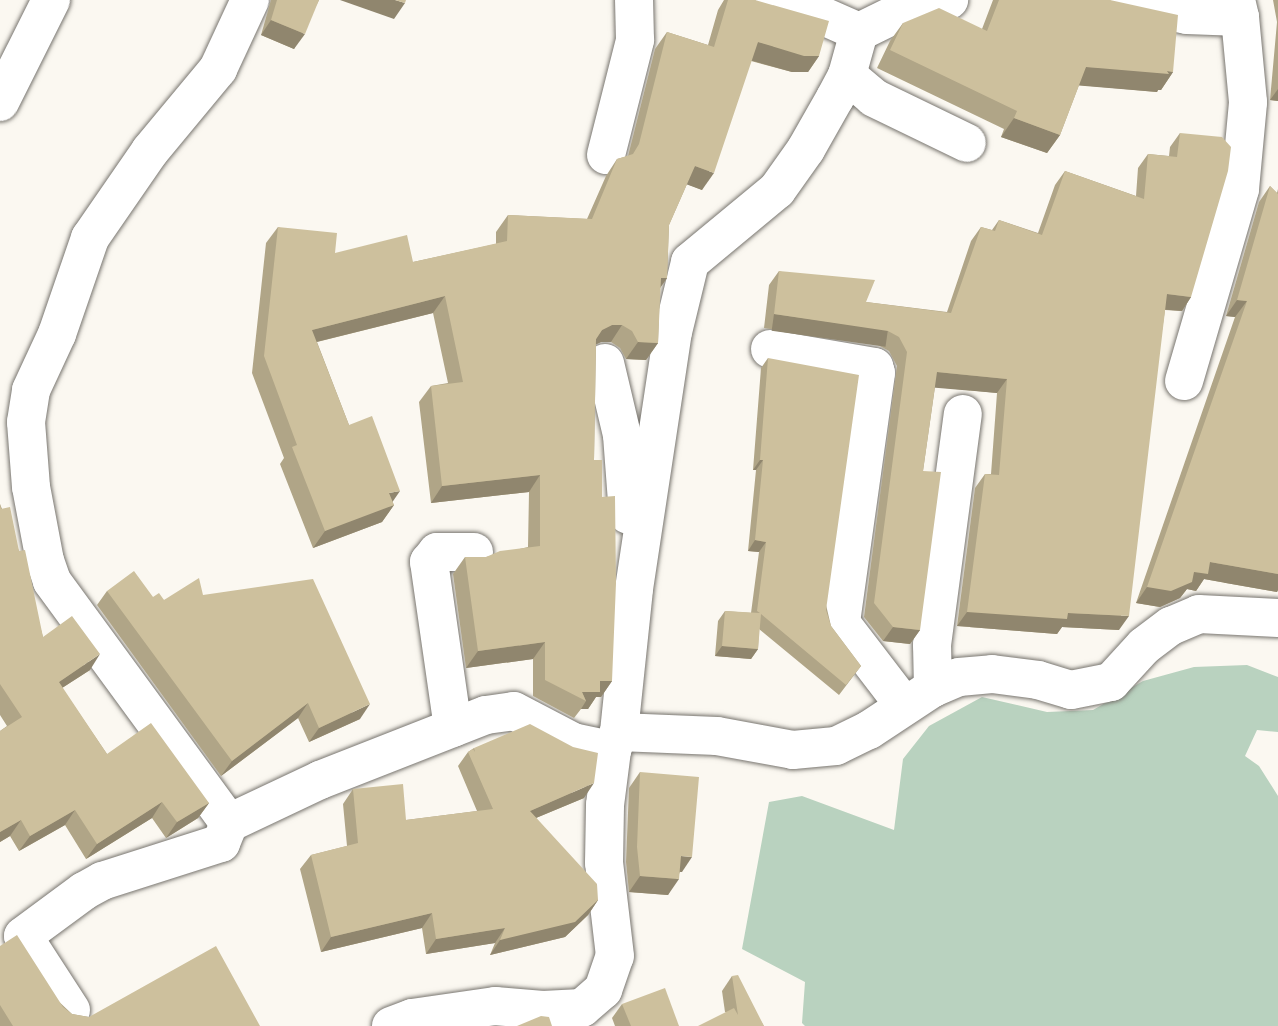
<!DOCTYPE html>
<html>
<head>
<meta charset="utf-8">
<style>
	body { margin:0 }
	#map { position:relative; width:1278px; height:1026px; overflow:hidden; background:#fbf8f1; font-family:"Fira Sans Condensed",sans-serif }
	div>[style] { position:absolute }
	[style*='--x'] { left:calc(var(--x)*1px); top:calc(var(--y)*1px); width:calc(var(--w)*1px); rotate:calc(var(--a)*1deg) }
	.green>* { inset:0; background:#b9d2bf }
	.roads { filter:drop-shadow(0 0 2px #78756f) drop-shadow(0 0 2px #78756f) }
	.minor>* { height:38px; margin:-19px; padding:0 19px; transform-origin:19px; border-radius:19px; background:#fff }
	.wall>* { inset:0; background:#b0a587 }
	.shaded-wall>* { inset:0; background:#90866e; transform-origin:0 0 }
	.building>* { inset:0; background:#cdc09d }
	span { translate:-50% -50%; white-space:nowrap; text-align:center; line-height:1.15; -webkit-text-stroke:6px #fff; paint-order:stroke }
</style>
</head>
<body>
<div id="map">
	<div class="green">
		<div style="clip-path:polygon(1247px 665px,1278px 677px,1278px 732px,1257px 730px,1245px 756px,1259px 766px,1278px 796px,1278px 1026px,805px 1026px,802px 1023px,805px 982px,742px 949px,769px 802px,802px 796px,894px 830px,903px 759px,929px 726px,982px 697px,1047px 712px,1093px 710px,1143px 681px,1194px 667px)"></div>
	</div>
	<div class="roads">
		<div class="minor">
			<div style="--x:763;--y:0;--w:52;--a:13.2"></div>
			<div style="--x:814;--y:12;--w:49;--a:24"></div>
			<div style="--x:1111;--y:0;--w:77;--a:11.2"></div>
			<div style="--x:1187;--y:15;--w:53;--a:2.2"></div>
			<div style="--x:1240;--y:17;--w:17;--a:-103"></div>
			<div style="--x:847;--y:75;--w:35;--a:40"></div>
			<div style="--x:874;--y:98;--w:103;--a:25.8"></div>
			<div style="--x:0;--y:102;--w:114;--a:-63.4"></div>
			<div style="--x:606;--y:155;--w:119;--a:-75.8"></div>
			<div style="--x:635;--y:40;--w:40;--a:-91.4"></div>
			<div style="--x:770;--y:349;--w:106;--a:9.8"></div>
			<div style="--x:874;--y:367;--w:6;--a:72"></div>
			<div style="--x:876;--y:373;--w:252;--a:98"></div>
			<div style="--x:841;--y:623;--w:103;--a:52.5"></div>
			<div style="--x:605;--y:363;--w:74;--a:76.7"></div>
			<div style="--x:622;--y:435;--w:80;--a:85.7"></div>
			<div style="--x:1184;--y:381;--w:200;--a:-73.7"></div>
			<div style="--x:1240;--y:189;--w:87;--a:-84.7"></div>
			<div style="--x:1248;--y:102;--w:85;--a:-95.4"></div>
			<div style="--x:933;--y:688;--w:43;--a:-91.3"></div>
			<div style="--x:932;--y:645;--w:233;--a:-82.4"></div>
			<div style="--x:453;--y:728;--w:168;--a:-98.2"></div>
			<div style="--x:429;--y:562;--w:13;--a:-51"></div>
			<div style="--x:437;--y:552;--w:37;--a:0"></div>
			<div style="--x:619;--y:732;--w:98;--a:2.3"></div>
			<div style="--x:717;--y:736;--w:77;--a:10.4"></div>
			<div style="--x:793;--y:750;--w:43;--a:-5.3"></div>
			<div style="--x:836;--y:746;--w:37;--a:-26"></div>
			<div style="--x:869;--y:730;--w:77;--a:-33.3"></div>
			<div style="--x:933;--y:688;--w:28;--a:-23"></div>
			<div style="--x:959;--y:677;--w:33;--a:-5"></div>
			<div style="--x:992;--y:674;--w:46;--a:7.4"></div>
			<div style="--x:1038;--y:680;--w:34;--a:17"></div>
			<div style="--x:1071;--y:690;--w:41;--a:-11.3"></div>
			<div style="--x:1111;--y:682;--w:49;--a:-47.5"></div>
			<div style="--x:1144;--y:646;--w:34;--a:-37"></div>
			<div style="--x:1171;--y:626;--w:30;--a:-23"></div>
			<div style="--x:1199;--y:614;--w:79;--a:2.9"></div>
			<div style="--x:229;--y:823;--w:300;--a:-126.2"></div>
			<div style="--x:52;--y:581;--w:21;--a:-109"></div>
			<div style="--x:45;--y:561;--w:75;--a:-100.7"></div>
			<div style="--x:31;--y:487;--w:65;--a:-94.4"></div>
			<div style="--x:26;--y:422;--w:32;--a:-81"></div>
			<div style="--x:31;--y:390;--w:62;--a:-65.1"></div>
			<div style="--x:57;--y:334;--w:102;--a:-71"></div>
			<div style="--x:90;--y:238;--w:106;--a:-55.4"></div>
			<div style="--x:150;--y:151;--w:107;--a:-50.3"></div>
			<div style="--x:218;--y:69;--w:76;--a:-65.1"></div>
			<div style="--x:71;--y:1010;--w:88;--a:-123"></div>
			<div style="--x:23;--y:936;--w:76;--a:-36.4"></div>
			<div style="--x:84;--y:891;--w:21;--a:-29"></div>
			<div style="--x:102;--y:881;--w:125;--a:-17.7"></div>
			<div style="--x:221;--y:843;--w:22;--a:-68"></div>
			<div style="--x:229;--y:823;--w:101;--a:-25.3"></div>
			<div style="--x:320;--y:780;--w:178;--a:-21.4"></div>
			<div style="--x:486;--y:715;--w:28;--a:-8"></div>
			<div style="--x:514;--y:711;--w:67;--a:27.7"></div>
			<div style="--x:573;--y:742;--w:40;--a:12"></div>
			<div style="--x:391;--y:1026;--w:22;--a:-21"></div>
			<div style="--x:412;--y:1018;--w:84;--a:-8.2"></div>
			<div style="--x:495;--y:1006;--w:48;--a:4.8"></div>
			<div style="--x:543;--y:1010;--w:39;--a:-3"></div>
			<div style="--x:582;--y:1008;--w:28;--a:-41"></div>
			<div style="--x:603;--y:990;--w:36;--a:-71"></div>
			<div style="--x:615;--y:956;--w:94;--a:-96.7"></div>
			<div style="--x:604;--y:863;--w:58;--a:-89"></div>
			<div style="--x:605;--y:805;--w:55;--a:-82.7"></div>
			<div style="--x:612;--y:750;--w:19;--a:-69"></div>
			<div style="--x:619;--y:732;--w:144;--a:-84"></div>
			<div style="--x:634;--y:589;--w:260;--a:-81.4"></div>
			<div style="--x:673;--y:332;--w:72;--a:-76.3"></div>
			<div style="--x:690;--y:262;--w:113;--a:-39.6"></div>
			<div style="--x:777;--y:190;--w:50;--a:-54.7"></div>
			<div style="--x:806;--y:149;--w:59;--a:-60.4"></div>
			<div style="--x:835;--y:98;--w:26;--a:-62"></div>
			<div style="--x:847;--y:75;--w:45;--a:-74.4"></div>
			<div style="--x:859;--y:32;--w:55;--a:-26.1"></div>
			<div style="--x:908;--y:8;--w:42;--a:-11"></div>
		</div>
	</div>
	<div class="wall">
		<div style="clip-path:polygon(271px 0,319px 0,294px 49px,261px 35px)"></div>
		<div style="clip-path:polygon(724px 0,755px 0,819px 56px,808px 72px,792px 72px,751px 61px,702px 190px,687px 184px,669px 225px,667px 278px,660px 288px,658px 343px,646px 360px,626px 359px,620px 348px,611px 342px,601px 342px,596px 344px,594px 460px,602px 497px,612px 681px,601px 697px,596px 697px,588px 709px,581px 709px,574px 718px,533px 696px,533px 659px,466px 668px,453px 574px,465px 557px,486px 557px,528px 547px,529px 492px,431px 503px,419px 402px,431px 386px,448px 383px,433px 313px,317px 342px,349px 425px,394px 505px,382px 522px,313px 548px,280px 464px,284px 458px,252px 373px,266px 243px,278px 227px,335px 253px,413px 262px,496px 244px,496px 232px,508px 215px,587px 219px,606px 176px,617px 159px,628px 156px,655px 49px,667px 32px,708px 45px,718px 10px)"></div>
		<div style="clip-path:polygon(993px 0,1110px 0,1173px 72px,1161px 90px,1158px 90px,1157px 92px,1079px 85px,1060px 135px,1047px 153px,1001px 137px,1004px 129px,877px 68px,890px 41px,903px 23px,982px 29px)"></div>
		<div style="clip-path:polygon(1273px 0,1278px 0,1278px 101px,1270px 100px,1277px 22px)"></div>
		<div style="clip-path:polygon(1180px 133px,1191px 297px,1182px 311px,1165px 310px,1119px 630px,1062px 627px,1057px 634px,957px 626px,975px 488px,985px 474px,991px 474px,997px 393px,935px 387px,923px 471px,920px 630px,910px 644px,883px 641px,864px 617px,897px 366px,889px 351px,878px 345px,764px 328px,769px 285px,779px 271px,866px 302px,947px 312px,971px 241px,981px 227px,992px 230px,999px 220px,1038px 233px,1055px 185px,1065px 171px,1136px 196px,1138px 168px,1148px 154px,1169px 156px,1170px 147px)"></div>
		<div style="clip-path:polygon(1270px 186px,1277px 193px,1278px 189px,1278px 590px,1277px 592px,1204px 579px,1196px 591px,1187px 589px,1180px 598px,1160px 607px,1136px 603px,1235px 317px,1226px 316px,1259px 202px)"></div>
		<div style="clip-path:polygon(768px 358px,831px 626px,861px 666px,839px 695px,759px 629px,758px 649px,751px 659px,715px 656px,718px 621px,725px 611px,751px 613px,759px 552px,748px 551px,756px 470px,753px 470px,761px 368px)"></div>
		<div style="clip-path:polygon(0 504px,19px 551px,43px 637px,90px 670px,62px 688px,107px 754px,209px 803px,198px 818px,166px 838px,152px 818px,86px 859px,65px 825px,19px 851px,10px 836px,0 842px,0 731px,7px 726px,0 715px)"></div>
		<div style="clip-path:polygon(107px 591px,153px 597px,164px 600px,203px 595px,360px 719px,309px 742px,298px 718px,221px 776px,97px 605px)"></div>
		<div style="clip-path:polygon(474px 748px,584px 798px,536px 818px,598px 900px,588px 915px,565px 937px,490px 955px,495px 943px,426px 954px,422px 928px,321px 952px,300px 869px,311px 855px,347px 846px,343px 804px,353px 789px,406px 820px,477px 811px,458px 766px,468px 752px)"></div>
		<div style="clip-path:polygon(640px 772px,682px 872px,680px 872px,668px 895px,629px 892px,626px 862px,629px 788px)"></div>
		<div style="clip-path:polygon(0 946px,72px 1014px,89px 1017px,260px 1026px,0 1026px)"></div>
		<div style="clip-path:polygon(732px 976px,764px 1026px,725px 1012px,722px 991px)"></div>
		<div style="clip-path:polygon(622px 1004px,679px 1026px,615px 1026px,612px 1018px)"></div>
	</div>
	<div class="shaded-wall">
		<div style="clip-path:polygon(340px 0,395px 0,405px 3px,394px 19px)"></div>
		<div style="clip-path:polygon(271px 20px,305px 34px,294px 49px,261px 35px)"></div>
		<div style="clip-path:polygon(758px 42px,819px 56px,808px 72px,792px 72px,746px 59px)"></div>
		<div style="clip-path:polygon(1086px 67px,1167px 71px,1173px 72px,1161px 90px,1158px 90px,1157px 92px,1073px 85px)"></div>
		<div style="clip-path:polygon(1278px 89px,1278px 101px,1270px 100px)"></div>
		<div style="clip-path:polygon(1014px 118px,1060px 135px,1047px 153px,1001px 137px)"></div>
		<div style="clip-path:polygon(695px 166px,714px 173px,702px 190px,683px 183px)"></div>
		<div style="clip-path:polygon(661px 278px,667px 278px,655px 295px)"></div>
		<div style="clip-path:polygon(1167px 294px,1191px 297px,1182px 311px,1157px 309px)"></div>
		<div style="clip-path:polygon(445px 296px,433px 313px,300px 346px,312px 330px)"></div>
		<div style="clip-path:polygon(1237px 300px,1247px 301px,1235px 317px,1226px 316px)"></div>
		<div style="left:774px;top:314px;width:115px;height:17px;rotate:8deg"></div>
		<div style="clip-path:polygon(612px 325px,622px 325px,611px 342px,601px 342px,591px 347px,602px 330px)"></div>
		<div style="clip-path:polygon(638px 342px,658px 343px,646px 360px,626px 359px)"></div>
		<div style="clip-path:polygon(937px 372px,1007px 379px,997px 393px,927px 387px)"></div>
		<div style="clip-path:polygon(760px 460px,763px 460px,756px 470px,753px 470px)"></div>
		<div style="clip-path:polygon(540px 475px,529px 492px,431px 503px,442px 486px)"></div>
		<div style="clip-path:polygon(400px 491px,389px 507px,394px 505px,382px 522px,313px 548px,325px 531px,389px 493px)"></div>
		<div style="clip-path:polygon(755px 540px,766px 542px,759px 552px,748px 551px)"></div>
		<div style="clip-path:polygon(1210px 562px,1278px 574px,1278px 590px,1277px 592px,1204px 579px,1196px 591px,1187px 589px,1180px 598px,1160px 607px,1136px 603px,1147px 587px,1194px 572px)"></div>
		<div style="clip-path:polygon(967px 612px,1068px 613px,1129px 616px,1119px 630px,1062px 627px,1057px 634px,957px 626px)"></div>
		<div style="clip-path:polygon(893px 627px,920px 630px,910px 644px,883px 641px)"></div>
		<div style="clip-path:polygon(545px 642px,533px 659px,466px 668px,478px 651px)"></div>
		<div style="clip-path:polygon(722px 646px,758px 649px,751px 659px,715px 656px)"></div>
		<div style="clip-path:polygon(100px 654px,90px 670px,48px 697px,59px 682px)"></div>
		<div style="clip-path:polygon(600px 681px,612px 681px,601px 697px,596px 697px,588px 709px,581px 709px,586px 701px,582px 692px)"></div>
		<div style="clip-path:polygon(308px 703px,298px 718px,221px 776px,232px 761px)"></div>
		<div style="clip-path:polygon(370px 704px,360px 719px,309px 742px,319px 728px)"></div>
		<div style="clip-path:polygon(594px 783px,584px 798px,519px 825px,530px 811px)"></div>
		<div style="clip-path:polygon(162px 802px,152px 818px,86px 859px,97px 844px)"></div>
		<div style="clip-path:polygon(209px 803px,198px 818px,166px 838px,177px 822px)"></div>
		<div style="clip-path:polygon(75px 810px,65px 825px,19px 851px,30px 836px)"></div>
		<div style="clip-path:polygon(21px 820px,10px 836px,0 842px,0 832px)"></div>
		<div style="clip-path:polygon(681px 856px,692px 857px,682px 872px,670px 871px)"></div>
		<div style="clip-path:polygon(640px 876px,679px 879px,668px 895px,629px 892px)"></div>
		<div style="clip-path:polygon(598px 900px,588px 915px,565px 937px,490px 955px,500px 940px)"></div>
		<div style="clip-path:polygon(432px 913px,422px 928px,321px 952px,331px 937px)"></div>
		<div style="clip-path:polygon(505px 928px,495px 943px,426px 954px,436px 939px)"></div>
	</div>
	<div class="building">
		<div style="clip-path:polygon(277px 0,319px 0,305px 34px,271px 20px)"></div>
		<div style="clip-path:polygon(395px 0,406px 0,405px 3px)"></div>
		<div style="clip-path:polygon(728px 0,755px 0,829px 21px,819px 56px,804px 56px,758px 42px,714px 173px,695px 166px,669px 225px,667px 278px,661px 278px,658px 343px,638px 342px,632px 331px,622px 325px,612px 325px,602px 330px,596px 339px,594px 460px,602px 460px,602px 497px,615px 496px,616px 583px,612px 681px,600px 681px,600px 692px,582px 692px,586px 701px,545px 680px,545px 642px,478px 651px,465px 557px,486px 557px,500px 551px,540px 546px,540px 475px,442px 486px,431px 386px,463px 382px,445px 296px,312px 330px,349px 425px,372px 416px,400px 491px,389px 493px,394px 505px,325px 531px,292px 447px,297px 445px,264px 356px,278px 227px,337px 233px,335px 253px,407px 235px,413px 262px,507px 241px,508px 215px,592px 219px,617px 159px,633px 154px,639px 144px,667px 32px,714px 47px)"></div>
		<div style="clip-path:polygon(999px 0,1110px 0,1178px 15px,1173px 72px,1167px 71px,1169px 74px,1086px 67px,1060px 135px,1014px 118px,1017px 111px,890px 50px,903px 23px,939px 8px,987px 31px)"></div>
		<div style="clip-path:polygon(1180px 133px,1222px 137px,1231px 147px,1228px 171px,1191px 297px,1167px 294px,1129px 616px,1068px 613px,1067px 619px,967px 612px,985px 474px,999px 475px,1007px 379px,937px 372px,923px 471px,941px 472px,920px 630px,893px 627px,874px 603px,907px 352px,899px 337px,888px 331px,774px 314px,779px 271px,875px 280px,866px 302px,951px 313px,981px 227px,995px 231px,999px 220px,1042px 235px,1065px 171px,1144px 199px,1148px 154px,1177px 157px)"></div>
		<div style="clip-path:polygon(1270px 186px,1278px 194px,1278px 574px,1210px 562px,1208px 574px,1194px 572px,1192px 582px,1171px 591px,1147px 587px,1247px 301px,1237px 300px)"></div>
		<div style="clip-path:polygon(768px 358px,859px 375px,826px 610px,831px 626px,861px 666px,846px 685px,761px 614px,758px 649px,722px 646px,725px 611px,760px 613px,757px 611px,766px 542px,755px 540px,763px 460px,760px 460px)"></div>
		<div style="clip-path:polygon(0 504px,1px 509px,10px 507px,19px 551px,25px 550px,43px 637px,72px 616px,100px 654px,59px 682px,107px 754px,151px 723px,209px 803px,177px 822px,162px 802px,97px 844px,75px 810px,30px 836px,21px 820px,0 832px,0 731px,22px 717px,0 684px)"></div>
		<div style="clip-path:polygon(134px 571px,153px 597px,159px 593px,164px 600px,199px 578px,203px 595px,313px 579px,370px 704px,319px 728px,308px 703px,232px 761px,107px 591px)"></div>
		<div style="clip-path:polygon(530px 724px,573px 747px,598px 753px,594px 783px,530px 811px,597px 884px,598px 900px,575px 922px,500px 940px,505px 928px,436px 939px,432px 913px,331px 937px,311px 855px,358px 843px,353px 789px,403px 784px,406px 820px,493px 809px,468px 752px,473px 749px,475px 752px,474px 748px)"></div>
		<div style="clip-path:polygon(640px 772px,699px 777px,692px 857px,681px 856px,679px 879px,640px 876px,637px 847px)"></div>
		<div style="clip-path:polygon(17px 935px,63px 1007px,72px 1014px,89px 1017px,216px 946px,260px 1026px,13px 1026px,0 1005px,0 946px)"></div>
		<div style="clip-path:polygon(738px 975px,764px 1026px,698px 1026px,734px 1008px,738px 1015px,732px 976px)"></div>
		<div style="clip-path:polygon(665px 988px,679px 1026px,631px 1026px,622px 1004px)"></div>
		<div style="clip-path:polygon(541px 1016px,549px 1017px,552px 1026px,517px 1026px)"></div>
	</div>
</div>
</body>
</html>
